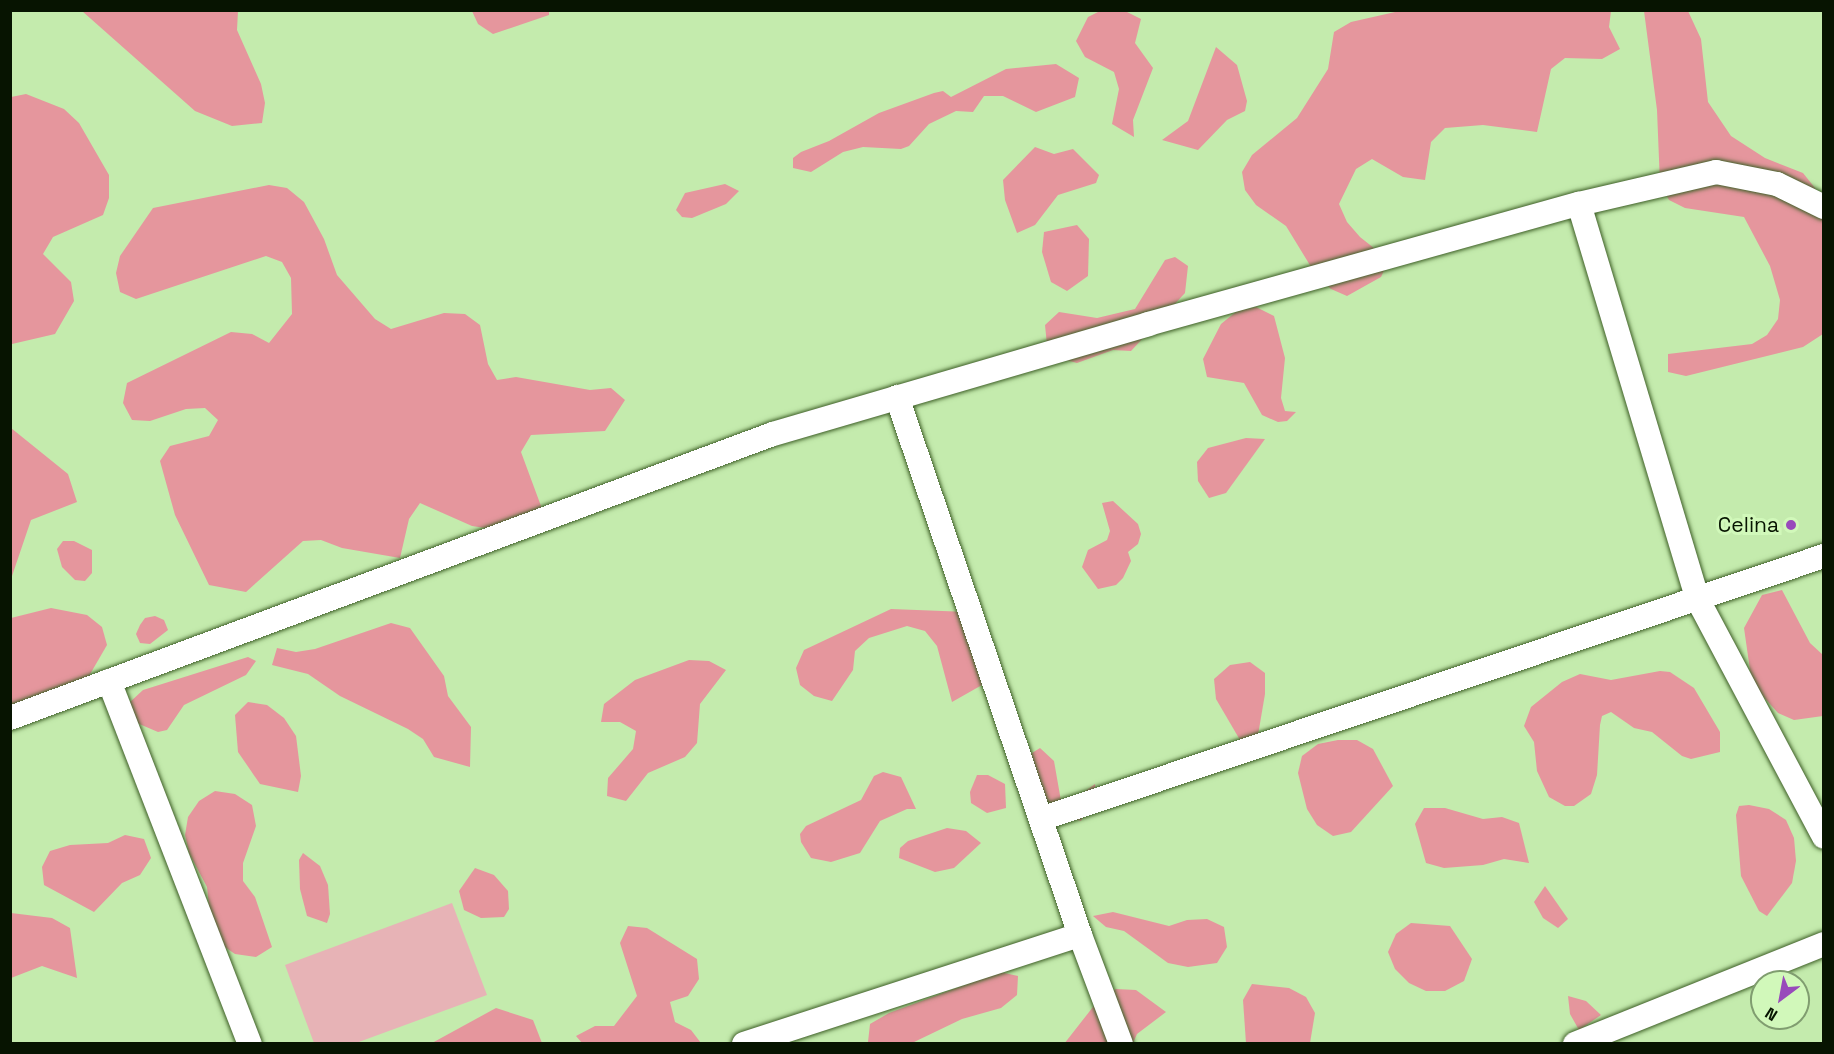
<!DOCTYPE html>
<html>
<head>
<meta charset="utf-8">
<style>
	body { margin:0 }
	#map { position:relative; width:1834px; height:1054px; overflow:hidden; background:#c4ebad; font-family:"Space Grotesk",sans-serif }
	div>[style] { position:absolute }
	[style*='--x'] { left:calc(var(--x)*1px); top:calc(var(--y)*1px); width:calc(var(--w)*1px); rotate:calc(var(--a)*1deg) }
	.green>* { inset:0; background:#e7b3b6 }
	.forest>* { inset:0; background:#e5969d }
	.roads { filter:drop-shadow(0 0 2px #3e5f27) drop-shadow(0 0 2px #3e5f27) }
	.street>* { height:24px; margin:-12px; padding:0 12px; transform-origin:12px; border-radius:12px; background:#fff }
	.dots>* { width:16px; height:16px; translate:-50% -50%; box-sizing:border-box; border:3px solid #d1f8ba; border-radius:50% }
	span { translate:-50% -50%; white-space:nowrap; text-align:center; line-height:1.15; -webkit-text-stroke:6px #d1f8ba; paint-order:stroke }
	.poi-label { font-size:21px; color:#071401 }
	.right { translate:-100% -50%; text-align:right }
	.frame { position:absolute; inset:0; border:12px solid #071401; pointer-events:none }
	.north { position:absolute; left:1750px; top:970px; width:60px; height:60px; box-sizing:border-box; background:#d1f8ba; border:2px solid #809d70; border-radius:50%; rotate:212deg; font-size:16px; font-weight:700; line-height:24px; text-align:center; color:#071401 }
	.north::after { content:''; display:block; margin:auto; width:21px; height:27px; background:#984abb; clip-path:polygon(50% 0,100% 100%,50% 72%,0 100%) }
</style>
</head>
<body>
<div id="map">
	<div class="green">
		<div style="clip-path:polygon(452px 903px,487px 995px,356px 1043px,314px 1043px,285px 965px)"></div>
	</div>
	<div class="forest">
		<div style="clip-path:polygon(1102px 10px,1125px 11px,1141px 19px,1135px 43px,1153px 68px,1133px 120px,1134px 137px,1112px 124px,1119px 89px,1114px 72px,1085px 57px,1076px 41px,1088px 17px)"></div>
		<div style="clip-path:polygon(1404px 10px,1611px 11px,1609px 27px,1620px 49px,1602px 59px,1565px 58px,1551px 69px,1537px 132px,1483px 125px,1445px 128px,1431px 142px,1425px 180px,1403px 177px,1372px 159px,1356px 169px,1339px 204px,1347px 222px,1360px 237px,1389px 260px,1381px 277px,1347px 296px,1331px 289px,1316px 275px,1286px 226px,1256px 205px,1245px 190px,1242px 172px,1252px 155px,1297px 118px,1328px 69px,1334px 32px,1351px 22px)"></div>
		<div style="clip-path:polygon(82px 11px,238px 11px,237px 30px,261px 84px,265px 103px,262px 123px,232px 126px,195px 111px)"></div>
		<div style="clip-path:polygon(472px 11px,549px 11px,549px 15px,493px 34px,478px 24px)"></div>
		<div style="clip-path:polygon(1644px 11px,1688px 11px,1701px 39px,1708px 102px,1731px 136px,1765px 158px,1803px 173px,1815px 188px,1823px 206px,1823px 334px,1803px 347px,1686px 376px,1668px 372px,1668px 354px,1752px 344px,1767px 335px,1778px 319px,1780px 300px,1770px 266px,1744px 217px,1685px 208px,1669px 200px,1660px 184px,1657px 110px)"></div>
		<div style="clip-path:polygon(1216px 47px,1237px 65px,1247px 101px,1245px 111px,1227px 120px,1198px 150px,1162px 140px,1188px 121px)"></div>
		<div style="clip-path:polygon(1056px 64px,1079px 78px,1075px 97px,1036px 112px,1003px 96px,984px 96px,973px 112px,956px 111px,929px 124px,909px 146px,901px 149px,863px 147px,843px 152px,811px 172px,793px 168px,793px 158px,801px 152px,829px 141px,879px 113px,934px 93px,943px 91px,951px 97px,1006px 69px)"></div>
		<div style="clip-path:polygon(26px 94px,64px 109px,79px 123px,109px 175px,109px 198px,103px 215px,53px 237px,43px 254px,71px 282px,74px 301px,55px 334px,12px 344px,11px 97px)"></div>
		<div style="clip-path:polygon(1035px 147px,1054px 154px,1073px 149px,1099px 175px,1096px 183px,1058px 195px,1035px 225px,1017px 233px,1005px 200px,1003px 180px)"></div>
		<div style="clip-path:polygon(725px 184px,739px 191px,726px 204px,692px 218px,682px 217px,676px 210px,685px 193px)"></div>
		<div style="clip-path:polygon(269px 185px,287px 188px,304px 202px,324px 239px,337px 275px,375px 319px,391px 329px,444px 313px,465px 314px,480px 325px,488px 364px,497px 380px,516px 377px,590px 390px,611px 388px,625px 400px,605px 431px,531px 435px,521px 452px,541px 506px,543px 525px,526px 534px,472px 526px,420px 503px,409px 519px,400px 558px,342px 548px,321px 540px,303px 541px,246px 592px,209px 585px,175px 515px,160px 461px,170px 446px,209px 436px,218px 420px,205px 408px,186px 409px,150px 421px,132px 420px,123px 403px,127px 383px,231px 332px,252px 334px,269px 343px,292px 314px,291px 278px,282px 262px,266px 256px,136px 299px,120px 292px,116px 273px,120px 256px,153px 208px)"></div>
		<div style="clip-path:polygon(1077px 225px,1089px 239px,1088px 276px,1067px 291px,1051px 282px,1042px 252px,1044px 232px)"></div>
		<div style="clip-path:polygon(1175px 257px,1188px 266px,1185px 293px,1131px 351px,1113px 350px,1077px 363px,1059px 358px,1047px 345px,1045px 325px,1059px 312px,1097px 318px,1135px 309px,1165px 260px)"></div>
		<div style="clip-path:polygon(1256px 307px,1274px 316px,1285px 358px,1281px 398px,1285px 411px,1296px 412px,1287px 421px,1278px 422px,1262px 415px,1244px 383px,1207px 377px,1203px 359px,1221px 324px,1237px 311px)"></div>
		<div style="clip-path:polygon(11px 428px,68px 474px,77px 502px,31px 520px,11px 579px)"></div>
		<div style="clip-path:polygon(1246px 438px,1265px 439px,1226px 493px,1209px 498px,1198px 481px,1197px 462px,1208px 448px)"></div>
		<div style="clip-path:polygon(1113px 501px,1138px 524px,1141px 534px,1138px 544px,1128px 552px,1131px 561px,1123px 578px,1116px 585px,1098px 589px,1082px 567px,1088px 550px,1107px 540px,1110px 531px,1102px 503px)"></div>
		<div style="clip-path:polygon(63px 541px,74px 541px,92px 550px,92px 573px,85px 581px,75px 580px,62px 567px,57px 549px)"></div>
		<div style="clip-path:polygon(1782px 590px,1810px 643px,1823px 655px,1823px 716px,1794px 720px,1778px 713px,1752px 684px,1744px 628px,1762px 595px)"></div>
		<div style="clip-path:polygon(51px 608px,87px 615px,102px 627px,107px 645px,89px 676px,11px 710px,11px 618px)"></div>
		<div style="clip-path:polygon(891px 609px,968px 612px,988px 665px,982px 685px,952px 702px,937px 646px,925px 631px,907px 626px,869px 638px,855px 651px,853px 670px,832px 701px,814px 696px,800px 685px,796px 668px,804px 650px)"></div>
		<div style="clip-path:polygon(155px 616px,164px 620px,168px 630px,150px 644px,140px 643px,136px 634px,140px 625px,145px 618px)"></div>
		<div style="clip-path:polygon(391px 623px,410px 628px,444px 676px,448px 696px,471px 727px,470px 767px,434px 757px,423px 739px,408px 729px,340px 696px,308px 674px,272px 665px,277px 648px,296px 652px,315px 649px)"></div>
		<div style="clip-path:polygon(248px 657px,256px 661px,246px 675px,184px 705px,167px 730px,158px 732px,130px 720px,129px 703px,143px 690px)"></div>
		<div style="clip-path:polygon(689px 660px,709px 661px,726px 670px,700px 704px,697px 743px,685px 757px,648px 773px,626px 801px,607px 796px,608px 778px,633px 749px,636px 731px,620px 722px,601px 722px,604px 704px,635px 680px)"></div>
		<div style="clip-path:polygon(1250px 662px,1265px 673px,1265px 694px,1258px 735px,1240px 740px,1216px 699px,1214px 679px,1230px 665px)"></div>
		<div style="clip-path:polygon(1660px 671px,1670px 672px,1694px 688px,1720px 732px,1720px 752px,1691px 759px,1682px 756px,1652px 732px,1634px 728px,1611px 712px,1602px 716px,1600px 725px,1597px 775px,1591px 794px,1574px 806px,1565px 806px,1549px 797px,1537px 771px,1534px 742px,1524px 726px,1531px 707px,1562px 682px,1580px 674px,1611px 680px)"></div>
		<div style="clip-path:polygon(248px 702px,267px 705px,284px 718px,296px 736px,301px 776px,298px 792px,260px 784px,238px 752px,235px 715px)"></div>
		<div style="clip-path:polygon(1338px 740px,1357px 740px,1373px 749px,1393px 786px,1351px 832px,1333px 836px,1317px 825px,1307px 809px,1298px 773px,1302px 756px,1318px 744px)"></div>
		<div style="clip-path:polygon(1040px 748px,1054px 761px,1061px 801px,1071px 801px,1095px 784px,1096px 794px,1081px 821px,1055px 814px,1025px 770px,1032px 753px)"></div>
		<div style="clip-path:polygon(883px 772px,901px 777px,916px 809px,907px 809px,880px 821px,860px 853px,831px 862px,811px 858px,801px 842px,800px 834px,806px 826px,861px 800px,874px 776px)"></div>
		<div style="clip-path:polygon(977px 775px,988px 775px,1005px 784px,1006px 808px,987px 813px,971px 803px,970px 792px)"></div>
		<div style="clip-path:polygon(215px 791px,235px 794px,252px 805px,256px 826px,243px 863px,243px 881px,255px 897px,272px 947px,256px 957px,235px 954px,219px 943px,211px 926px,207px 887px,189px 853px,185px 835px,188px 817px,199px 801px)"></div>
		<div style="clip-path:polygon(1749px 805px,1769px 809px,1786px 820px,1794px 838px,1796px 861px,1792px 883px,1767px 916px,1759px 911px,1741px 876px,1736px 815px,1739px 806px)"></div>
		<div style="clip-path:polygon(1424px 808px,1445px 808px,1483px 819px,1502px 817px,1519px 823px,1529px 863px,1504px 859px,1483px 865px,1444px 868px,1426px 863px,1415px 824px)"></div>
		<div style="clip-path:polygon(947px 828px,966px 831px,981px 843px,954px 868px,935px 872px,899px 858px,900px 848px,908px 841px)"></div>
		<div style="clip-path:polygon(125px 835px,144px 839px,151px 858px,140px 875px,122px 883px,94px 912px,44px 885px,42px 867px,50px 851px,70px 845px,108px 843px)"></div>
		<div style="clip-path:polygon(303px 853px,320px 866px,328px 885px,330px 914px,327px 923px,307px 916px,300px 889px,299px 860px)"></div>
		<div style="clip-path:polygon(475px 868px,494px 875px,508px 891px,509px 909px,504px 917px,481px 918px,464px 910px,459px 891px)"></div>
		<div style="clip-path:polygon(1545px 886px,1568px 919px,1558px 928px,1543px 918px,1534px 902px)"></div>
		<div style="clip-path:polygon(1113px 912px,1169px 926px,1187px 920px,1207px 919px,1224px 927px,1227px 947px,1217px 963px,1188px 967px,1168px 963px,1124px 931px,1106px 927px,1093px 916px)"></div>
		<div style="clip-path:polygon(11px 913px,52px 918px,70px 928px,77px 978px,42px 966px,11px 978px)"></div>
		<div style="clip-path:polygon(1411px 923px,1450px 926px,1472px 959px,1464px 981px,1445px 991px,1426px 991px,1409px 983px,1395px 969px,1388px 952px,1396px 934px)"></div>
		<div style="clip-path:polygon(628px 926px,647px 928px,697px 959px,699px 979px,688px 996px,670px 1002px,675px 1022px,691px 1030px,701px 1043px,582px 1043px,576px 1036px,595px 1026px,614px 1026px,637px 996px,620px 943px)"></div>
		<div style="clip-path:polygon(1000px 972px,1018px 976px,1017px 995px,1001px 1008px,962px 1019px,912px 1043px,868px 1042px,870px 1024px,889px 1013px)"></div>
		<div style="clip-path:polygon(1252px 984px,1289px 988px,1306px 997px,1315px 1013px,1310px 1043px,1246px 1043px,1243px 1000px)"></div>
		<div style="clip-path:polygon(1116px 989px,1136px 990px,1166px 1012px,1137px 1034px,1133px 1043px,1064px 1044px,1100px 998px)"></div>
		<div style="clip-path:polygon(1568px 996px,1586px 1001px,1601px 1015px,1579px 1030px,1570px 1014px)"></div>
		<div style="clip-path:polygon(496px 1008px,533px 1020px,542px 1043px,432px 1043px)"></div>
	</div>
	<div class="roads">
		<div class="street">
			<div style="--x:1579;--y:204;--w:413;--a:73.3"></div>
			<div style="--x:1698;--y:600;--w:268;--a:62"></div>
			<div style="--x:897;--y:397;--w:568;--a:71.21"></div>
			<div style="--x:1080;--y:935;--w:116;--a:69.4"></div>
			<div style="--x:109;--y:681;--w:389;--a:68.8"></div>
			<div style="--x:10;--y:718;--w:814;--a:-20.42"></div>
			<div style="--x:773;--y:434;--w:391;--a:-16.3"></div>
			<div style="--x:1148;--y:324;--w:447;--a:-15.6"></div>
			<div style="--x:1579;--y:204;--w:141;--a:-13.1"></div>
			<div style="--x:1716;--y:172;--w:62;--a:11.1"></div>
			<div style="--x:1777;--y:184;--w:52;--a:26.1"></div>
			<div style="--x:1041;--y:819;--w:826;--a:-18.57"></div>
			<div style="--x:744;--y:1044;--w:353;--a:-18"></div>
			<div style="--x:1575;--y:1044;--w:268;--a:-21.9"></div>
		</div>
	</div>
	<div class="dots">
		<div style="left:1791px;top:525px;background:#984abb"></div>
	</div>
	<div class="poi-label">
		<span class="right" style="left:1779px;top:525px">Celina</span>
	</div>
	<div class="frame"></div>
	<div class="north">N</div>
</div>
</body>
</html>
